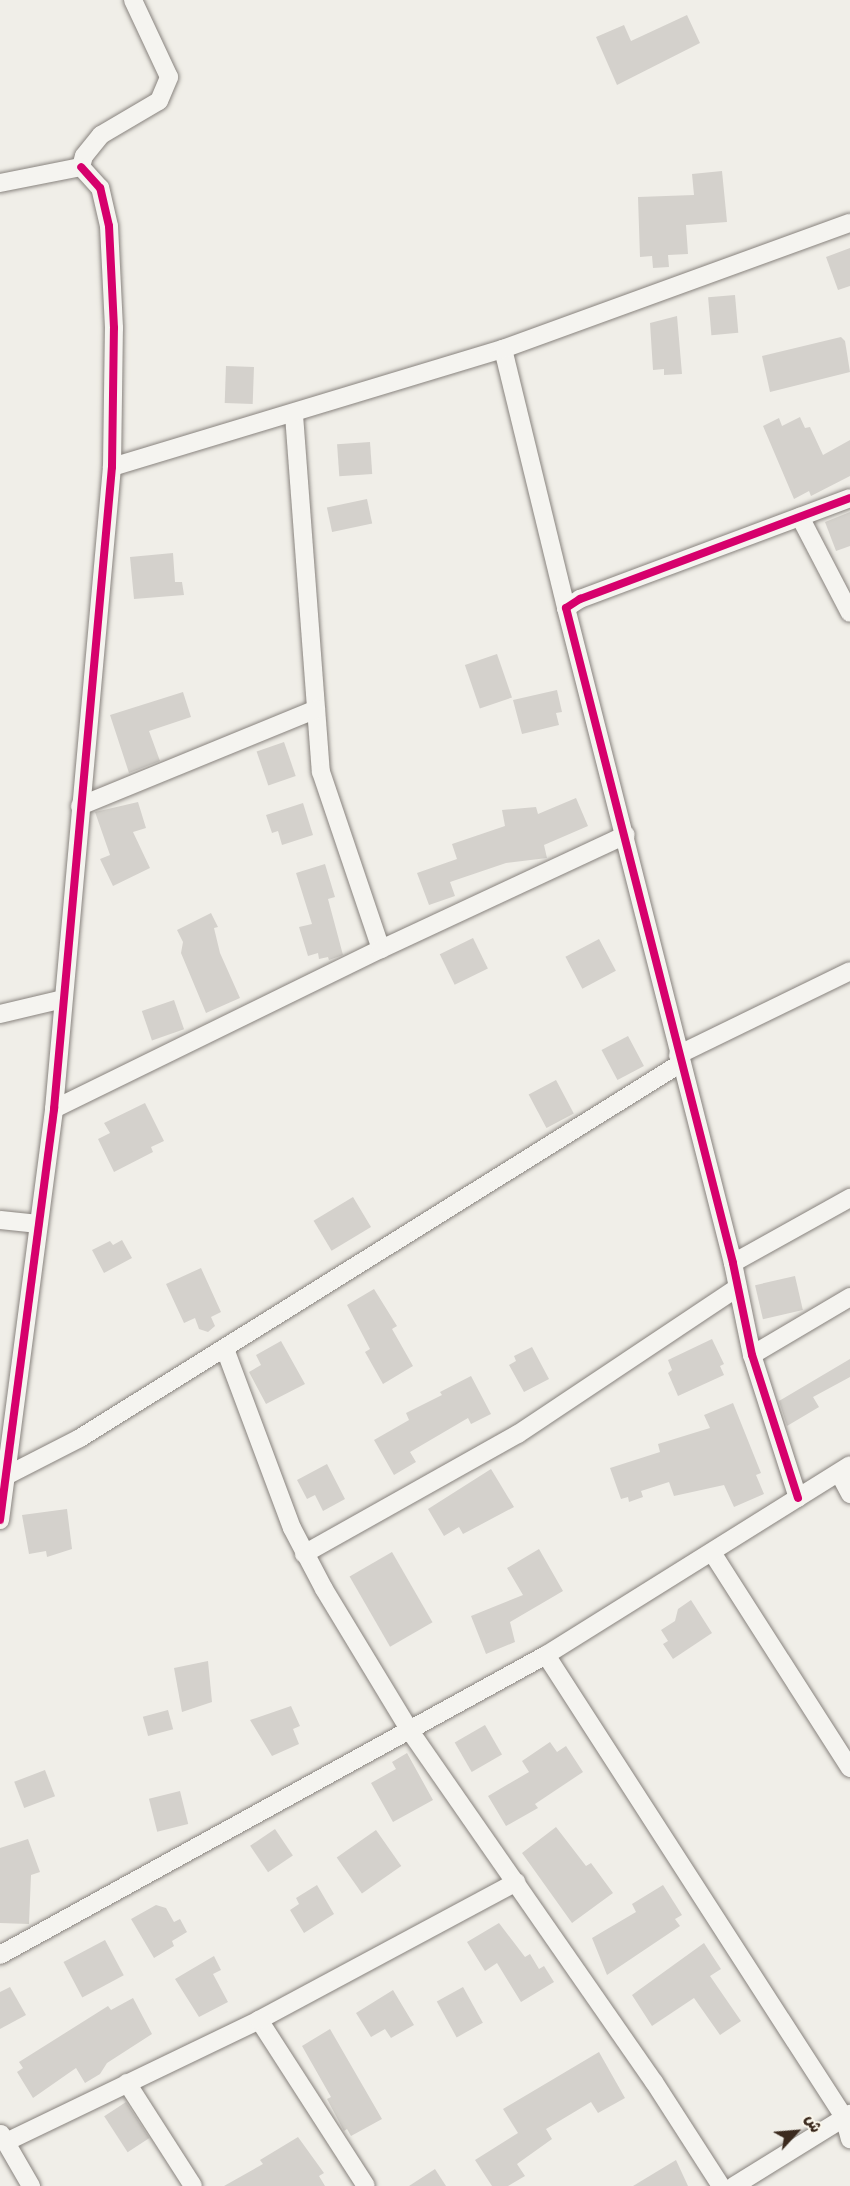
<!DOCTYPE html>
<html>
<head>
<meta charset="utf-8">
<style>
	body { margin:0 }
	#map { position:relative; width:850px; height:2186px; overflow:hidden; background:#f0eee8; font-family:Kalam,"Playpen Sans Arabic",sans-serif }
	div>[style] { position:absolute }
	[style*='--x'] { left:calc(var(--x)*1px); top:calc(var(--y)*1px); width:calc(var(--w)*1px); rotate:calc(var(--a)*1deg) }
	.building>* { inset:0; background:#d4d1cc; transform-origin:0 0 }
	.roads { filter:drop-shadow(0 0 2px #88837e) drop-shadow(0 0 2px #88837e) }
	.minor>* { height:18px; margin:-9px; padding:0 9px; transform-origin:9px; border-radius:9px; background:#f5f4f0 }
	.cycleway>* { height:8px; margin:-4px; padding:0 4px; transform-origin:4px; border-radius:4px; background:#d6006c }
	span { translate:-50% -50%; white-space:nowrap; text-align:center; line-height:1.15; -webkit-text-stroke:5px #fbf7ec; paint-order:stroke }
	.north { position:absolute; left:766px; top:2102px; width:60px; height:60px; -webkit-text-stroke:4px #fbf7ec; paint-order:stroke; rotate:64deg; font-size:16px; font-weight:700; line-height:24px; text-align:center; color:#3b2a1e }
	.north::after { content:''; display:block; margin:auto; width:21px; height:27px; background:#3b2a1e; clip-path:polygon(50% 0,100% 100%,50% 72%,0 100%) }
</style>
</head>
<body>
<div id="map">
	<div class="building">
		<div style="clip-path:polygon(687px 15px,700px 43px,617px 85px,596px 37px,624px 25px,631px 41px)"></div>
		<div style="clip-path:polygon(722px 171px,727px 222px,686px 225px,688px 254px,668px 255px,669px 267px,653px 268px,652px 256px,640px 257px,638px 197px,694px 195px,692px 174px)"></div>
		<div style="clip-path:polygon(850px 248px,850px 286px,838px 290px,826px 257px)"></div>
		<div style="left:735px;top:295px;width:38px;height:27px;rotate:85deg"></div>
		<div style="clip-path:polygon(677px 316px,682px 374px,664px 375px,664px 369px,653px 370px,650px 323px)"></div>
		<div style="clip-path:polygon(841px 337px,845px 341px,850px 372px,770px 392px,762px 356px)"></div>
		<div style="left:226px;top:366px;width:28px;height:37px;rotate:2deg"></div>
		<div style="clip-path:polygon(800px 417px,805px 428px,810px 427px,823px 455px,850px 440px,850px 476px,811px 496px,809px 491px,794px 499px,763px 426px,779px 418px,782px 426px)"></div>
		<div style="left:370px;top:442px;width:32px;height:33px;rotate:86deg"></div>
		<div style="left:367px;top:499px;width:25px;height:41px;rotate:78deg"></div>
		<div style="clip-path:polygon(850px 512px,850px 546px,836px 551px,825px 522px)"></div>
		<div style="clip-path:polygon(173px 553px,175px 582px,182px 582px,184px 595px,134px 599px,130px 557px)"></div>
		<div style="left:497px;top:654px;width:46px;height:34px;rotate:71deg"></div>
		<div style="clip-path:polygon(557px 690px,562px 712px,556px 713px,559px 725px,522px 734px,513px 700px)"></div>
		<div style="clip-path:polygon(183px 692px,191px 717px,149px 731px,160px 761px,129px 773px,110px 715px)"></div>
		<div style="left:284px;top:742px;width:36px;height:29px;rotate:71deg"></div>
		<div style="clip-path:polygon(576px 798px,588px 826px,544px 845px,547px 858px,506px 863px,450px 882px,455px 896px,429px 905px,417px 873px,457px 859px,452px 844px,505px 826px,502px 810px,536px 807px,538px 814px)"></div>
		<div style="clip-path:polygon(138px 802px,146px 828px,133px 832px,150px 868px,113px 886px,100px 859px,110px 855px,95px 812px)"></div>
		<div style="clip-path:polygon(303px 803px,313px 835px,282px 845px,278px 831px,272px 833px,266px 815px)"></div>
		<div style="clip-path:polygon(325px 864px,335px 897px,328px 899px,343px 955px,329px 960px,328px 957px,319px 959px,318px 953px,308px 956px,299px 927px,312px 924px,296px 873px)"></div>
		<div style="clip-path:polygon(211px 913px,218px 927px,214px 928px,220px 953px,240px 998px,206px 1013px,181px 953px,183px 942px,177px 930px)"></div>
		<div style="left:473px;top:938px;width:34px;height:37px;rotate:64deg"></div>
		<div style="left:599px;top:939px;width:36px;height:38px;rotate:62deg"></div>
		<div style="left:174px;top:1000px;width:31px;height:34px;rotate:71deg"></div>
		<div style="left:628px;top:1036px;width:34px;height:30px;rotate:62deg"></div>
		<div style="left:556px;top:1080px;width:38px;height:31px;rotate:62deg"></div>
		<div style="clip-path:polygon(145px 1103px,164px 1141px,151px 1147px,153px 1152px,114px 1172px,98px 1139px,110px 1133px,104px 1123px)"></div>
		<div style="left:353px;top:1197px;width:35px;height:46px;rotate:59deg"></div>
		<div style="clip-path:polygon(122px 1240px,132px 1258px,104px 1273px,92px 1250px,110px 1241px,113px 1245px)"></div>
		<div style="clip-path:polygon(201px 1268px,221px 1312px,211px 1317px,215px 1326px,208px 1332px,199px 1329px,195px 1318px,184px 1323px,166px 1284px)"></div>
		<div style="left:795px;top:1276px;width:35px;height:41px;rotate:77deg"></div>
		<div style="clip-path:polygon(374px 1289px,397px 1326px,392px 1329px,413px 1366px,383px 1384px,365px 1352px,370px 1349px,347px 1305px)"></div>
		<div style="clip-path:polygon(712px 1339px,724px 1364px,720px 1366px,724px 1375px,678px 1396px,668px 1373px,672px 1370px,668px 1360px)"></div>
		<div style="clip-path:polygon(281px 1341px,305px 1384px,266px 1404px,249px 1372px,261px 1365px,256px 1355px)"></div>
		<div style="clip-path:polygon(532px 1347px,549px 1379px,524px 1392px,509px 1365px,516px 1361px,514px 1356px)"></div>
		<div style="clip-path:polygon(850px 1359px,850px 1377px,813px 1397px,819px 1407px,787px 1426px,779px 1401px)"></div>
		<div style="clip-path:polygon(471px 1376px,491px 1414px,471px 1424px,468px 1418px,410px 1452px,416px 1462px,394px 1475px,374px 1440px,409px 1420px,406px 1413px,442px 1395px,440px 1392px)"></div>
		<div style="clip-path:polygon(733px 1403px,761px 1473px,756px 1475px,764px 1494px,734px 1507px,724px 1485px,674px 1496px,669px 1482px,641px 1491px,643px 1497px,629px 1502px,628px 1497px,621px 1499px,610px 1468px,660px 1452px,658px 1444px,710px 1428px,704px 1415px)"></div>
		<div style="clip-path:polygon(327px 1464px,345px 1499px,323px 1511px,315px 1495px,307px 1499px,297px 1480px)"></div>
		<div style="clip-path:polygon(491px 1469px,514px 1507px,463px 1534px,459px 1527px,444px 1536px,428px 1509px)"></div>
		<div style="clip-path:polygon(67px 1509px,72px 1549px,47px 1557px,46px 1551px,29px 1554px,22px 1515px)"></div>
		<div style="clip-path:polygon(539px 1549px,563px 1591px,510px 1622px,515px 1642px,486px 1654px,471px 1616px,523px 1595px,507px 1568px)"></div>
		<div style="left:392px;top:1552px;width:81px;height:49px;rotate:60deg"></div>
		<div style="clip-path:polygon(691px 1600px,712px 1633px,673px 1659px,663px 1644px,668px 1641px,661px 1630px,675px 1621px,678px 1609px)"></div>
		<div style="clip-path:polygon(208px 1661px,212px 1702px,182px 1712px,174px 1668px)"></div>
		<div style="clip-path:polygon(291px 1706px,300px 1726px,293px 1729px,299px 1744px,272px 1756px,250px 1720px)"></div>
		<div style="left:168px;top:1710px;width:20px;height:26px;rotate:75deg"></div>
		<div style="left:485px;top:1725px;width:34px;height:35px;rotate:60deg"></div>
		<div style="clip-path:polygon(550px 1742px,557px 1752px,566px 1746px,583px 1772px,535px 1804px,538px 1808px,506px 1826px,488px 1796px,529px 1772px,522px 1761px)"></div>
		<div style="clip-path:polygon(407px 1753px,433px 1800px,393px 1822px,371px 1783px,396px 1769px,392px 1762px)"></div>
		<div style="left:45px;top:1770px;width:28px;height:33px;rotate:69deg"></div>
		<div style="left:180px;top:1791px;width:34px;height:32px;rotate:76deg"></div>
		<div style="clip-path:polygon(556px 1827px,586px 1866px,591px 1863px,613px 1893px,572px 1923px,522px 1853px)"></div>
		<div style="left:275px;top:1829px;width:32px;height:30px;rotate:56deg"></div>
		<div style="left:376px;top:1830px;width:44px;height:48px;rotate:55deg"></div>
		<div style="clip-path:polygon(28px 1839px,40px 1872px,31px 1875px,29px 1924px,0 1923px,0 1848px)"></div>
		<div style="clip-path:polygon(317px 1885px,334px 1914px,304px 1933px,290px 1910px,299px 1904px,296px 1898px)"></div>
		<div style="clip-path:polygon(663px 1885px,682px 1915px,675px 1919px,680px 1926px,607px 1975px,592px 1938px,636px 1912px,632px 1904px)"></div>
		<div style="clip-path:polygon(156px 1905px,166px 1908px,174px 1922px,180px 1919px,187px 1932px,172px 1941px,174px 1946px,154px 1958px,131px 1919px)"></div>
		<div style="clip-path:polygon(499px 1923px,525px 1957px,530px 1954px,539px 1969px,544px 1966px,554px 1982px,521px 2002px,497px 1963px,485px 1971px,467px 1942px)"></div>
		<div style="left:105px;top:1940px;width:40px;height:47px;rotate:62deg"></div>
		<div style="clip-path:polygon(704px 1943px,721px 1969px,710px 1976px,741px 2021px,720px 2035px,694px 1998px,652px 2026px,632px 1995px)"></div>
		<div style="clip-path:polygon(214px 1956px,221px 1970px,213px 1974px,228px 2002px,199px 2017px,175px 1979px)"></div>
		<div style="clip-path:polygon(10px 1987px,26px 2015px,0 2029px,0 1992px)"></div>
		<div style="left:463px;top:1987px;width:41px;height:30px;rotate:61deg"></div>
		<div style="clip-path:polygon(393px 1990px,414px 2025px,391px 2038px,385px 2029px,371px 2037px,356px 2013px)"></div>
		<div style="clip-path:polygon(133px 1998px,152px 2034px,107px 2063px,100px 2074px,85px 2083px,76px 2068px,33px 2098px,17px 2072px,23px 2068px,19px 2062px,108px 2006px,111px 2010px)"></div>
		<div style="clip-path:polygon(330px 2029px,382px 2119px,351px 2136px,347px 2129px,344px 2131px,327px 2099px,331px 2097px,302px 2046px)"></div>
		<div style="clip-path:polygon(599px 2052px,625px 2098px,598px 2113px,591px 2102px,546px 2129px,552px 2139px,517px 2164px,525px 2176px,508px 2186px,492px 2186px,475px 2160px,518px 2133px,503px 2109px)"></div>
		<div style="left:126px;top:2102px;width:43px;height:26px;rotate:57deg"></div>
		<div style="clip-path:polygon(298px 2137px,324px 2173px,319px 2176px,325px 2186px,224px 2186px,263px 2164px,260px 2160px)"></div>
		<div style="clip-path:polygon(676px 2160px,688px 2186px,633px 2186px)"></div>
		<div style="clip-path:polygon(435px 2169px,446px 2186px,409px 2186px)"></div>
	</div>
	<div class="roads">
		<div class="minor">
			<div style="--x:0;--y:183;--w:83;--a:-11.2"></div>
			<div style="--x:81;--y:167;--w:11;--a:-75"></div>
			<div style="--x:84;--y:156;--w:27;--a:-51"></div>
			<div style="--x:101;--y:135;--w:67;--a:-30.4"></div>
			<div style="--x:159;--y:101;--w:26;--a:-67"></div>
			<div style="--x:169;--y:77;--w:85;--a:-115.1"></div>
			<div style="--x:503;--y:349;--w:267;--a:76.3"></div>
			<div style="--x:294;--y:415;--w:358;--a:85.7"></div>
			<div style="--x:321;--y:772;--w:187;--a:71.3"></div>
			<div style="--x:112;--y:467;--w:408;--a:-16.8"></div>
			<div style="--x:503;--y:349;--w:369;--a:-20"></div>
			<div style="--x:800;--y:517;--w:108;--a:62.5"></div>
			<div style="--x:80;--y:806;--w:255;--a:-22.3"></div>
			<div style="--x:0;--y:1014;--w:65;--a:-13.4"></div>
			<div style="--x:678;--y:1055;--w:191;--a:-26"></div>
			<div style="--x:54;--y:1109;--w:364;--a:-26.1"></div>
			<div style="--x:381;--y:949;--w:270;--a:-25"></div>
			<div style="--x:0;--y:1220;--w:37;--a:6"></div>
			<div style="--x:733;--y:1263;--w:134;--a:-29.1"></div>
			<div style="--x:225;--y:1349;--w:191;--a:69.5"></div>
			<div style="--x:292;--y:1528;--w:69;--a:62.3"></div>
			<div style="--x:324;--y:1589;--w:166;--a:58.8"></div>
			<div style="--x:410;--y:1731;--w:427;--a:55.2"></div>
			<div style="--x:654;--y:2082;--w:124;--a:57.2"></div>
			<div style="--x:752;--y:1355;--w:114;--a:-30.6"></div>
			<div style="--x:839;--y:1473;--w:24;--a:62"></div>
			<div style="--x:0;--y:1479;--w:90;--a:-27.1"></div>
			<div style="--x:80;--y:1438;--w:708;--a:-31.96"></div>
			<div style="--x:798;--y:1498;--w:150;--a:-107.8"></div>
			<div style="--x:752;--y:1355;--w:94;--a:-101.7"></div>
			<div style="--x:733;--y:1263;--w:676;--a:-104.3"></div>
			<div style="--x:566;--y:608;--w:17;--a:-33"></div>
			<div style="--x:580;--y:599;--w:288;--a:-20.5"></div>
			<div style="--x:0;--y:1520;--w:415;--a:-82.5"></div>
			<div style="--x:54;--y:1109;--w:645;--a:-84.84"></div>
			<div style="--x:112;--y:467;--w:139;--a:-89.2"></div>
			<div style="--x:114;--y:328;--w:102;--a:-92.8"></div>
			<div style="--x:109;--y:226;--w:39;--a:-103"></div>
			<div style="--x:100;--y:188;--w:28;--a:-132"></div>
			<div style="--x:304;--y:1554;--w:245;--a:-29.3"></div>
			<div style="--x:518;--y:1434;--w:263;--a:-33.7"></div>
			<div style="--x:713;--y:1554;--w:254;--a:57.4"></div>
			<div style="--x:546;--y:1655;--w:550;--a:57.18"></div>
			<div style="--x:844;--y:2117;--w:23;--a:75"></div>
			<div style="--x:0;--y:1955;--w:623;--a:-28.79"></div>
			<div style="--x:546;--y:1655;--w:358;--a:-32"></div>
			<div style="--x:259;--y:2020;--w:197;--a:57.2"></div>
			<div style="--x:127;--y:2083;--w:122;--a:57.3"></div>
			<div style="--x:1;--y:2134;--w:60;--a:60"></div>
			<div style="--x:6;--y:2142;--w:281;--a:-25.7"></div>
			<div style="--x:259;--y:2020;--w:292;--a:-28.2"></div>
			<div style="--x:734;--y:2186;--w:137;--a:-31.8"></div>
		</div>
	</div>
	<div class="cycleway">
		<div style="--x:798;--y:1498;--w:150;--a:-107.8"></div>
		<div style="--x:752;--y:1355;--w:94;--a:-101.7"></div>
		<div style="--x:733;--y:1263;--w:676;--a:-104.3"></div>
		<div style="--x:566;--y:608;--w:17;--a:-33"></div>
		<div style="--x:580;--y:599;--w:288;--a:-20.5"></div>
		<div style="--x:0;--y:1520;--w:415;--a:-82.5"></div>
		<div style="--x:54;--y:1109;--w:645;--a:-84.84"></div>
		<div style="--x:112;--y:467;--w:139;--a:-89.2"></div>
		<div style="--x:114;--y:328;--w:102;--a:-92.8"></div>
		<div style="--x:109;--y:226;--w:39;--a:-103"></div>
		<div style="--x:100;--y:188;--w:28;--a:-132"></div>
	</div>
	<div class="north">ش</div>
</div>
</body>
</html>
